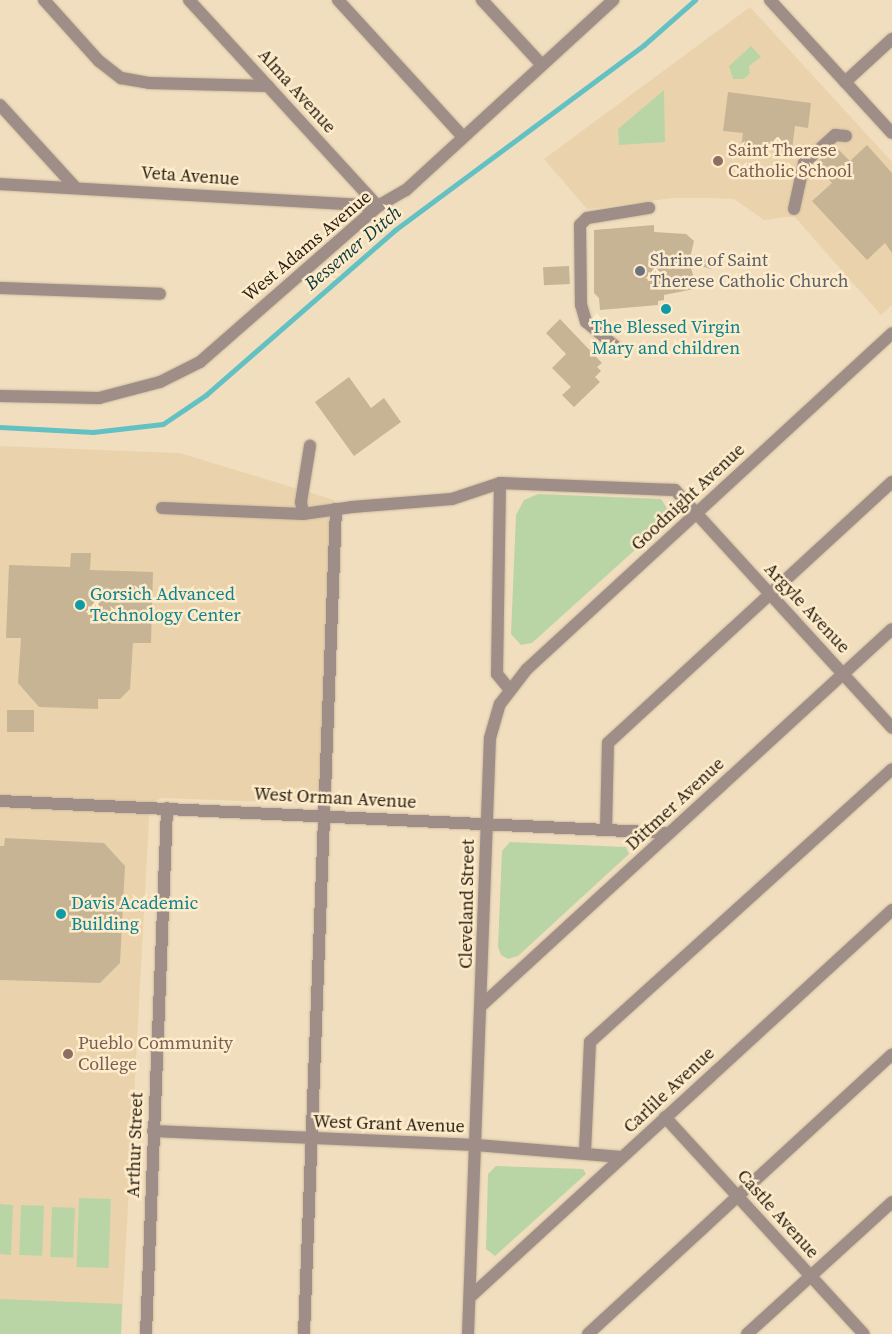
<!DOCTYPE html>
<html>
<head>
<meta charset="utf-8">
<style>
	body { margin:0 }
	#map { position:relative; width:892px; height:1334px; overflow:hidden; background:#f1debe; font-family:"Source Serif 4",serif }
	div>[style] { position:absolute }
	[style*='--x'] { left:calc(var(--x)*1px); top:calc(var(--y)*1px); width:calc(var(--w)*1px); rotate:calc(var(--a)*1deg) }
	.built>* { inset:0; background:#ead3ac }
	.green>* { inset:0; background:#bad5a5; transform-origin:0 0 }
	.stream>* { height:4.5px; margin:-2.25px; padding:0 2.25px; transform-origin:2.25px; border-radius:2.25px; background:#64c1c3 }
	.building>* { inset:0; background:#c6b495; transform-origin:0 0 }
	.roads { filter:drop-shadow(0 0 1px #cdbca0) drop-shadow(0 0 1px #cdbca0) }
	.minor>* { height:12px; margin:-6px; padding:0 6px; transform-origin:6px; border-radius:6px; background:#9e8e87 }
	.dots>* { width:14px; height:14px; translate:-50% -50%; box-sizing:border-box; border:2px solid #feebca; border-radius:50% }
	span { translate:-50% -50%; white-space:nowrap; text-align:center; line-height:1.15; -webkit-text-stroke:5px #feebca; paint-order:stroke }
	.street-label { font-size:18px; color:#292216 }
	.education-label { font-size:18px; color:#785e54 }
	.left { translate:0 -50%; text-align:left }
	.worship-label { font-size:18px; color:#5b616d }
	.culture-label { font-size:18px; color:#0d838f }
	.water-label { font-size:19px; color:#093738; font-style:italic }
</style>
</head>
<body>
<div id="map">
	<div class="built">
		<div style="clip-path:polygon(750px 7px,892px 162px,892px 305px,881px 315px,794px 216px,764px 220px,734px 199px,710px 198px,673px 198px,587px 209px,544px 159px)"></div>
		<div style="clip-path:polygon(0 446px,180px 453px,334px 500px,320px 804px,163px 798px,150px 802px,121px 1334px,0 1334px)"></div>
	</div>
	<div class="green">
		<div style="clip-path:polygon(751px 46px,761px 57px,749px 66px,750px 73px,744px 79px,733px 79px,729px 66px)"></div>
		<div style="clip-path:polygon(664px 90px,665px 142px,619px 145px,618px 129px)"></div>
		<div style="clip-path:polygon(538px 494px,661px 499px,670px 513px,668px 520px,532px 643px,521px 645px,511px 634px,516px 515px,524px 500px)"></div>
		<div style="clip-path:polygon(510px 842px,626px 847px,629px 854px,518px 956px,508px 959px,501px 955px,498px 947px,502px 851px)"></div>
		<div style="clip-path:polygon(496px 1166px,583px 1169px,586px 1174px,495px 1256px,486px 1249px,488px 1174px)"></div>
		<div style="left:79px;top:1198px;width:32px;height:69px;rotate:2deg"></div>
		<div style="clip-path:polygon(0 1204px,13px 1205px,11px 1255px,0 1254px)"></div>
		<div style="left:21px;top:1205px;width:23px;height:50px;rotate:2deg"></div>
		<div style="left:52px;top:1207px;width:23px;height:50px;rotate:2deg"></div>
		<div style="clip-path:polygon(0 1299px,122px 1304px,121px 1334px,0 1334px)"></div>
	</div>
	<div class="stream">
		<div style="--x:0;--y:427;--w:93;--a:3.1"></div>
		<div style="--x:93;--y:432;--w:70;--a:-6.5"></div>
		<div style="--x:163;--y:424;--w:52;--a:-34"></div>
		<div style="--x:206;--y:395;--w:251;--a:-41.1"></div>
		<div style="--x:395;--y:230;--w:310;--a:-36.6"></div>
		<div style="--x:644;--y:45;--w:68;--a:-41.4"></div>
	</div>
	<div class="building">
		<div style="clip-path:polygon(728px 92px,811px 103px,808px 128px,795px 126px,792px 150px,741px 147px,743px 133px,723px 131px)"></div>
		<div style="clip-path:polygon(867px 145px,892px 173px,892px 253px,885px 243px,867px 260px,812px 201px,832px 183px,815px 164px,835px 146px,850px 161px)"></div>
		<div style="clip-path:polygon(654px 225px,654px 232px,686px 234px,694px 241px,689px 262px,696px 284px,694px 289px,664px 295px,664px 300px,658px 301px,658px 305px,600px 310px,599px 298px,594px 293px,594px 230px)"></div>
		<div style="clip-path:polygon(709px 257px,715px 263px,711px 269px,695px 264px)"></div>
		<div style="left:569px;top:266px;width:18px;height:26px;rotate:87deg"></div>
		<div style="clip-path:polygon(560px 319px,602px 363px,597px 367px,601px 371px,595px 377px,600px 382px,574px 407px,562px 395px,571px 387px,552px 368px,566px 354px,546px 333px)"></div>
		<div style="clip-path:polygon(349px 377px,371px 408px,384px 398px,401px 422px,354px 456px,315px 402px)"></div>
		<div style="clip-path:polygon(71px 553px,91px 553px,90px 570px,153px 572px,151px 643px,133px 643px,130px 689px,120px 699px,98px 699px,98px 709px,39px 707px,18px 683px,21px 638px,6px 638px,9px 565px,70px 567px)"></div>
		<div style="left:7px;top:710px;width:27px;height:22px"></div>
		<div style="clip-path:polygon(5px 838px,104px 843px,125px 866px,120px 963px,100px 983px,0 980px,0 846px,4px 846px)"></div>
	</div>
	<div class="roads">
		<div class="minor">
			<div style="--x:44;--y:0;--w:82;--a:48"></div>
			<div style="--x:99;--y:61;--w:28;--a:38"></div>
			<div style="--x:121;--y:78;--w:28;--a:10"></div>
			<div style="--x:149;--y:83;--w:119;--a:1.4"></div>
			<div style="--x:189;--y:0;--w:280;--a:47.5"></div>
			<div style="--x:338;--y:0;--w:185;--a:47.6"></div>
			<div style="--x:482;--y:0;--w:88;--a:47.3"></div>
			<div style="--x:770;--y:0;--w:180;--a:47.5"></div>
			<div style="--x:845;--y:82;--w:64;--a:-42.5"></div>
			<div style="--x:0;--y:105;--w:111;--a:47.6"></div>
			<div style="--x:0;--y:184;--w:379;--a:3.3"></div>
			<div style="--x:794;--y:209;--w:47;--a:-77.7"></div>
			<div style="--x:804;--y:163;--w:42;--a:-42.1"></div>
			<div style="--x:835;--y:135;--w:11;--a:5"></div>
			<div style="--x:0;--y:288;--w:160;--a:2.1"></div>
			<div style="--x:615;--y:346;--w:38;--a:-140"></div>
			<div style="--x:586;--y:322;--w:18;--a:-106"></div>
			<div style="--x:581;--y:305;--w:80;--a:-90.7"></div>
			<div style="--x:580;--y:225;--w:10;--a:-45"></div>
			<div style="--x:587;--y:218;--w:63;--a:-9.2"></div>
			<div style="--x:0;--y:396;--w:99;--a:1.2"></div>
			<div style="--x:99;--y:398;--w:63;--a:-14.7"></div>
			<div style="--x:160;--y:382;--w:45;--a:-26.6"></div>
			<div style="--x:200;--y:362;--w:237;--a:-41.2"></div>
			<div style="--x:378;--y:206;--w:32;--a:-30"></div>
			<div style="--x:406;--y:190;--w:281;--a:-42.5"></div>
			<div style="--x:500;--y:483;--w:191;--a:90.9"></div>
			<div style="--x:497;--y:674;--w:19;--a:51"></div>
			<div style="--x:162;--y:508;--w:141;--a:2.4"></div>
			<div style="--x:303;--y:514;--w:49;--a:-8.1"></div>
			<div style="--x:352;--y:507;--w:100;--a:-4.6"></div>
			<div style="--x:452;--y:499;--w:51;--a:-18.4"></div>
			<div style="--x:500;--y:483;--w:175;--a:2.3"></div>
			<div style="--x:675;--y:490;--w:322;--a:47.6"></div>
			<div style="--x:303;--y:514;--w:12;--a:-99"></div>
			<div style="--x:301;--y:502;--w:57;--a:-80.9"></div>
			<div style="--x:0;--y:801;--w:670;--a:2.74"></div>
			<div style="--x:606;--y:830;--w:87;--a:-88.7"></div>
			<div style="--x:608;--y:743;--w:386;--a:-42.6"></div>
			<div style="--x:482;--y:1005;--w:556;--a:-42.52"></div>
			<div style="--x:665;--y:1117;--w:294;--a:47.5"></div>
			<div style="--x:153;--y:1131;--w:323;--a:2.5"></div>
			<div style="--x:476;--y:1145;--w:146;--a:4.7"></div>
			<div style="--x:585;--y:1152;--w:110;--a:-87.4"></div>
			<div style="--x:590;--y:1042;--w:407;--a:-42.1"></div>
			<div style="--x:470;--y:1297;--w:573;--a:-42.52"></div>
			<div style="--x:146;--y:1334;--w:526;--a:-87.71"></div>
			<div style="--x:304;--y:1334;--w:826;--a:-87.78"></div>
			<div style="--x:468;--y:1334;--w:596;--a:-87.89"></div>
			<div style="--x:490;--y:738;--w:35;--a:-74"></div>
			<div style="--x:500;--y:704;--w:44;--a:-52.4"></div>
			<div style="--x:527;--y:669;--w:496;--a:-42.6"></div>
			<div style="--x:588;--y:1334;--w:413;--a:-42.6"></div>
			<div style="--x:747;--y:1334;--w:196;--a:-42.3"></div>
		</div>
	</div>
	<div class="dots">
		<div style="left:718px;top:161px;background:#8d6e63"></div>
		<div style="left:640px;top:271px;background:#6b7280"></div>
		<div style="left:666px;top:309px;background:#0f9aa8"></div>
		<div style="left:80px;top:605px;background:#0f9aa8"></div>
		<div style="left:61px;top:914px;background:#0f9aa8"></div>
		<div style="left:68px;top:1054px;background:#8d6e63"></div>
	</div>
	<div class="street-label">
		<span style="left:297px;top:91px;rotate:48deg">Alma Avenue</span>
		<span style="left:190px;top:176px;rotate:4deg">Veta Avenue</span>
		<span style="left:307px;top:246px;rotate:-40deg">West Adams Avenue</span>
		<span style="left:688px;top:497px;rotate:-43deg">Goodnight Avenue</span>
		<span style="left:807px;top:608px;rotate:47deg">Argyle Avenue</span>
		<span style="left:335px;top:798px;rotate:3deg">West Orman Avenue</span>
		<span style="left:675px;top:804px;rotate:-43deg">Dittmer Avenue</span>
		<span style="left:467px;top:904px;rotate:-89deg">Cleveland Street</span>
		<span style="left:669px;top:1090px;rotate:-43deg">Carlile Avenue</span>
		<span style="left:389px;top:1124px;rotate:2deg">West Grant Avenue</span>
		<span style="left:135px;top:1145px;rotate:-88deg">Arthur Street</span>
		<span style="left:778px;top:1214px;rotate:48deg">Castle Avenue</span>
	</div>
	<div class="education-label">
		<span class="left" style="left:728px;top:161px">Saint Therese<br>Catholic School</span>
		<span class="left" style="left:78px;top:1054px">Pueblo Community<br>College</span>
	</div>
	<div class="worship-label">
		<span class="left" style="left:650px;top:271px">Shrine of Saint<br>Therese Catholic Church</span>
	</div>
	<div class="culture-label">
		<span style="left:666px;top:338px">The Blessed Virgin<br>Mary and children</span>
		<span class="left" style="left:90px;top:605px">Gorsich Advanced<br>Technology Center</span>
		<span class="left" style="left:71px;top:914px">Davis Academic<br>Building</span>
	</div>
	<div class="water-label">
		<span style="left:353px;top:248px;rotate:-40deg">Bessemer Ditch</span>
	</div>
</div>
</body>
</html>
